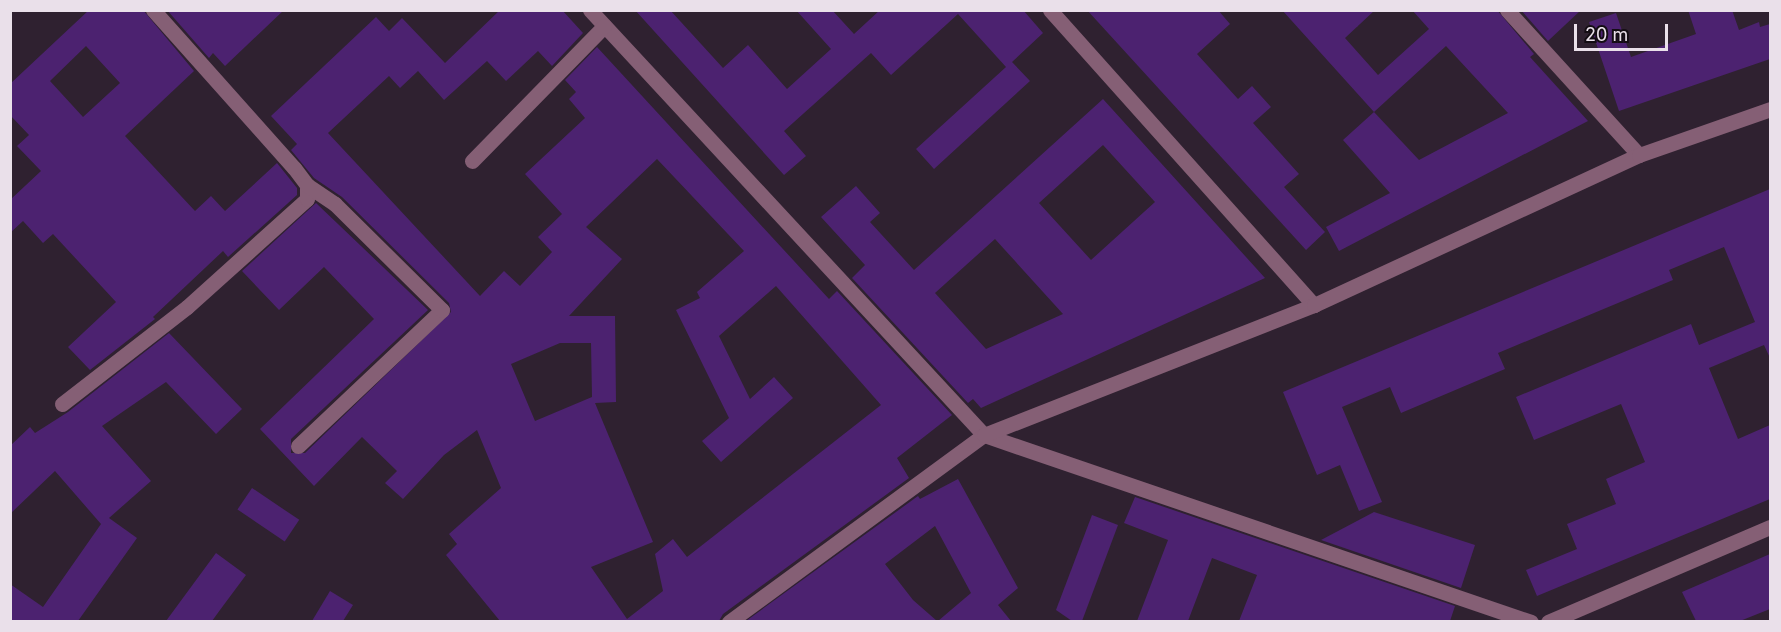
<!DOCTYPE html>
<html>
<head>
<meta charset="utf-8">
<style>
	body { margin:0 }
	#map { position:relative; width:1781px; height:632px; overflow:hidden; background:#2f2130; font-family:Inter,sans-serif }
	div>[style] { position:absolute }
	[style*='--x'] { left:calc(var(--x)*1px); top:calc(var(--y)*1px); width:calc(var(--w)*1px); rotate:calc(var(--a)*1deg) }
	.building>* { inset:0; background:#4c2270; transform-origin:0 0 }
	.minor>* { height:15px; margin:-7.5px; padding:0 7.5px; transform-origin:7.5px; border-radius:7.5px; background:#855f75 }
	span { translate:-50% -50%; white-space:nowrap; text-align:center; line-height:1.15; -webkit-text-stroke:5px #140d14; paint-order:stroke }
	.frame { position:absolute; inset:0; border:12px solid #eae0ea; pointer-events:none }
	.scale { position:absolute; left:1574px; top:24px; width:94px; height:27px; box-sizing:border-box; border:3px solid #eae0ea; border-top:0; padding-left:8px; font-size:18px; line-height:21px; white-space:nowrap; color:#eae0ea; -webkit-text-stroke:4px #140d14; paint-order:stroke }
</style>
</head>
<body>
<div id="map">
	<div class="building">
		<div style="clip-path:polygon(evenodd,89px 10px,143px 10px,194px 71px,125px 136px,195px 211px,211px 196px,225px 211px,277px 163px,297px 188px,297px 195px,228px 257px,223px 251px,153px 317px,155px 319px,90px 370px,68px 347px,116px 302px,53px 234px,43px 243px,23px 221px,10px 233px,10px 200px,41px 171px,17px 146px,29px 135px,10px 115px,10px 84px,89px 10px,86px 46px,120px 83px,83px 117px,50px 81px,86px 46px)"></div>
		<div style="clip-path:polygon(167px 10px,284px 10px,225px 66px,213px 53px,209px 58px)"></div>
		<div style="clip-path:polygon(evenodd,500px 10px,562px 10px,583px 33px,552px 66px,538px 51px,506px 81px,487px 61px,444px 100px,418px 71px,400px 88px,389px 76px,328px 133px,480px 296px,504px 271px,520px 286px,552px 252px,538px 237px,562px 214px,525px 174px,585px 118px,569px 99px,576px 92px,565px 80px,597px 47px,829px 299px,837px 291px,952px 415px,897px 458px,909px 478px,723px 614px,719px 621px,500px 621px,446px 555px,457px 544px,449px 534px,501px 488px,477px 430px,444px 455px,403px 499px,385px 483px,397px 471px,362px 437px,314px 486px,260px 429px,374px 319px,324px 267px,279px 310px,242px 271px,316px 203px,428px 310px,291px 439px,291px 453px,305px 453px,451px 312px,449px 303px,342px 197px,314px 178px,291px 150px,297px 144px,271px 116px,376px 17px,389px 31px,402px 18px,445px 63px,500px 10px,657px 159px,744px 251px,697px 292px,700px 298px,676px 310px,729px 418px,702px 441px,721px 462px,793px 398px,774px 377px,750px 399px,719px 336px,776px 286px,881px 405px,687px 557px,673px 539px,655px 554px,663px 591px,627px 619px,591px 567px,653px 542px,595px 403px,616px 402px,615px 316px,569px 316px,622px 259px,586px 227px,657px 159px,500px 10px,560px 343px,591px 343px,592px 397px,535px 421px,511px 364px,560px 343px)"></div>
		<div style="clip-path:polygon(635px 10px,670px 10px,723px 68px,748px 45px,787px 89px,831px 49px,796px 10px,832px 10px,854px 34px,880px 10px,1023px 10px,1043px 33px,1012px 62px,1030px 81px,934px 169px,916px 149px,1006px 67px,958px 14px,891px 75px,871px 53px,784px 131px,806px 156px,784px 175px)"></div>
		<div style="clip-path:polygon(1087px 10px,1218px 10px,1230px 24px,1197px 54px,1238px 99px,1252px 86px,1271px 107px,1253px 123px,1299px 174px,1284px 187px,1325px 232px,1306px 250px)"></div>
		<div style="clip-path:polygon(evenodd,1282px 10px,1375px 10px,1345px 38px,1378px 75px,1429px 29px,1412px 10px,1497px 10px,1534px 54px,1530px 57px,1588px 121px,1339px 251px,1326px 227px,1390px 193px,1343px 140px,1374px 112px,1282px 10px,1446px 46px,1508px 113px,1419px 160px,1374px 112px,1446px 46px)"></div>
		<div style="clip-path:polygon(1521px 10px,1581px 10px,1548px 41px)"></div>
		<div style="clip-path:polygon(1688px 10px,1732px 10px,1739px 30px,1759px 22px,1760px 27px,1770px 24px,1770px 59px,1619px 111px,1589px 22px,1616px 13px,1631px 57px,1696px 34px)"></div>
		<div style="clip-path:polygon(evenodd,1103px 99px,1265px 278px,981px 408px,973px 399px,968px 403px,852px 278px,865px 265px,821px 217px,856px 186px,880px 213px,870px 222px,914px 270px,1103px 99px,1103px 145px,1155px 202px,1091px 260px,1039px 203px,1103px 145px,1103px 99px,995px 239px,1063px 314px,986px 349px,935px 293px,995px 239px)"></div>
		<div style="clip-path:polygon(1770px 189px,1770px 358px,1764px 345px,1709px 368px,1738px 439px,1770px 425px,1770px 499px,1537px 596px,1526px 570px,1577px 549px,1567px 524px,1616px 504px,1606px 479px,1645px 462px,1621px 404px,1534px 440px,1516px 397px,1691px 324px,1699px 345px,1755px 322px,1724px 247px,1669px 270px,1673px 280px,1498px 353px,1505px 369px,1401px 413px,1390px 387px,1342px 407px,1382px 502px,1359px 511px,1340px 465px,1317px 475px,1283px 392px)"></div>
		<div style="clip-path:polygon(169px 333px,242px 409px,216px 434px,166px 382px,102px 426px,151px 481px,109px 518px,137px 538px,78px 621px,10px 621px,10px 584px,43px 607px,101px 524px,55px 471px,10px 514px,10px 446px,30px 427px,35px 433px,68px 412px)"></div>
		<div style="clip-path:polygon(958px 479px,1018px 588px,998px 605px,1011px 621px,938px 621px,971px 593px,935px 526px,885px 564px,913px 600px,937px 621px,746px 621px,918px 496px,920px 499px)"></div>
		<div style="left:252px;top:488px;width:57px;height:26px;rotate:34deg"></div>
		<div style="clip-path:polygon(1135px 497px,1455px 606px,1450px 621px,1239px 621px,1257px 575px,1212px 558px,1188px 621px,1137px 621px,1168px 540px,1124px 523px)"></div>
		<div style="clip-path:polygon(1374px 512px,1475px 545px,1461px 588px,1321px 540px)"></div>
		<div style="clip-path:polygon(1092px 515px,1118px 525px,1082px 621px,1072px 621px,1056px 610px)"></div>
		<div style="clip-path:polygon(216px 553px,246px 575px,220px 610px,212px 621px,166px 621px)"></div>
		<div style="clip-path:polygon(1770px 554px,1770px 609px,1740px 621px,1696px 621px,1682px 592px)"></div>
		<div style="clip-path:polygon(330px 591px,353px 605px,343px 621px,312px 621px)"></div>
	</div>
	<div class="minor">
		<div style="--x:590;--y:10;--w:580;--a:47.17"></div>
		<div style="--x:984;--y:435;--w:578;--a:18.87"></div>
		<div style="--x:1050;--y:10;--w:396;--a:48.2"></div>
		<div style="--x:1507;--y:10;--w:196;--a:47.7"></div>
		<div style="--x:472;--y:161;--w:189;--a:-45.6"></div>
		<div style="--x:62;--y:404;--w:158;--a:-37.8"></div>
		<div style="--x:187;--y:307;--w:161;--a:-42"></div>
		<div style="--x:307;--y:199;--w:14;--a:-90"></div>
		<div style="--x:307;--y:185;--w:21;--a:-127"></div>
		<div style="--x:294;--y:168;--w:212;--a:-131.7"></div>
		<div style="--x:298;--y:446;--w:198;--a:-43.4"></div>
		<div style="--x:442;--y:310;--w:151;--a:-135.3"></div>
		<div style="--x:335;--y:204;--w:34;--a:-146"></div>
		<div style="--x:729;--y:622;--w:316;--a:-36.3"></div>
		<div style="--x:984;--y:435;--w:355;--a:-21.5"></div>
		<div style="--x:1314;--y:305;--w:358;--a:-24.8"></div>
		<div style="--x:1639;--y:155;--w:139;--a:-19.3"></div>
		<div style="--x:1548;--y:622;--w:241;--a:-23.2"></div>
	</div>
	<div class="frame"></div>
	<div class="scale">20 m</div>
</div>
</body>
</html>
